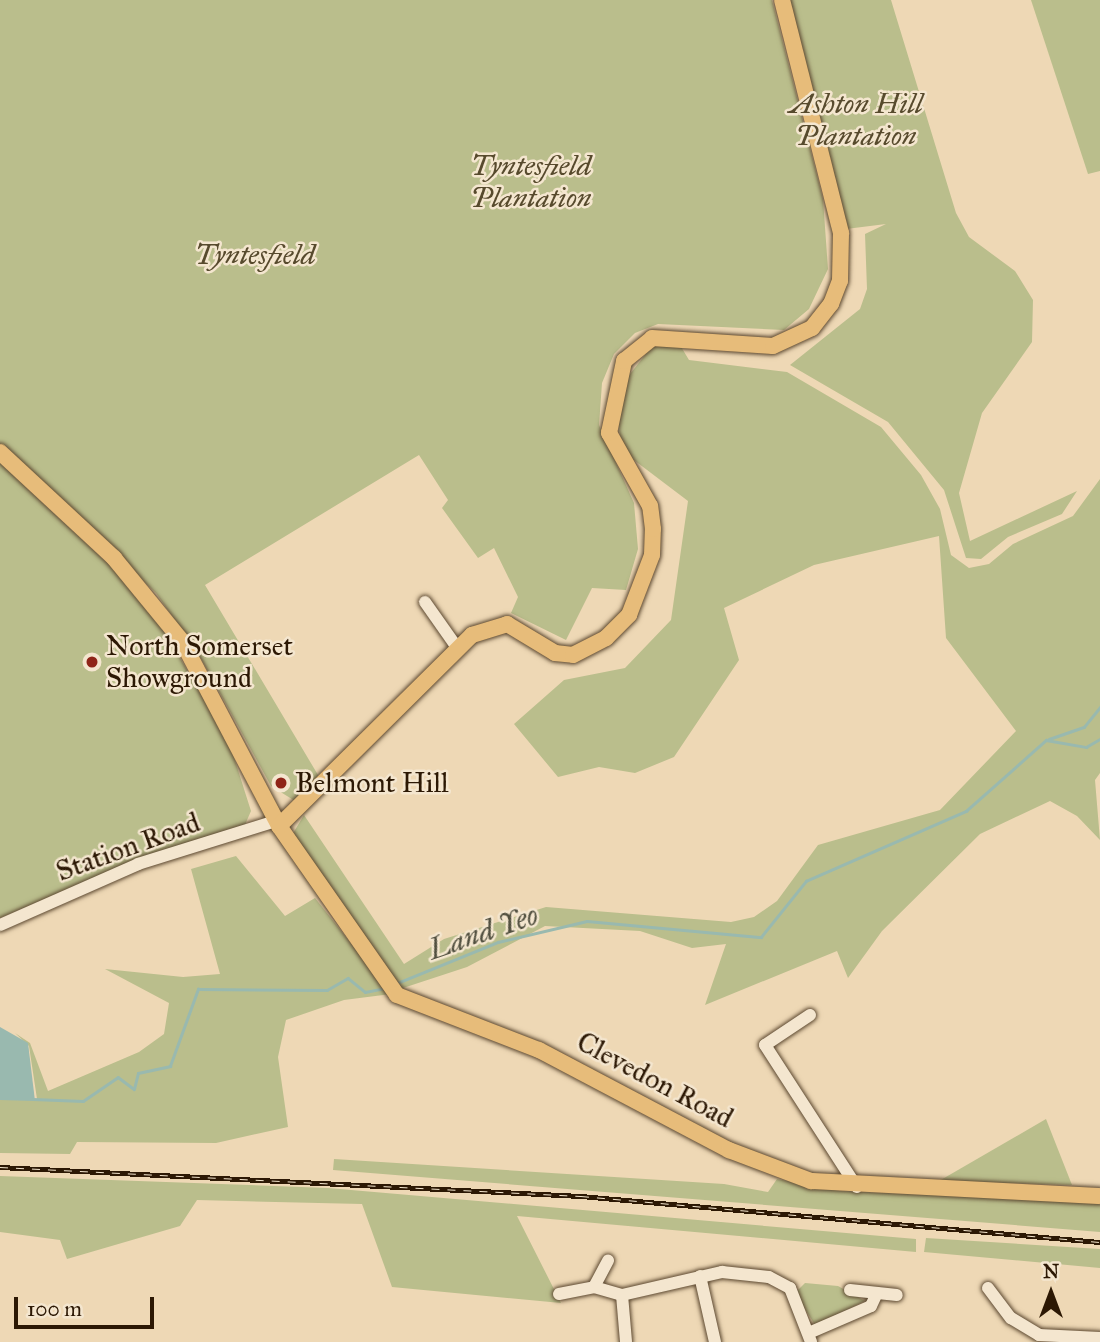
<!DOCTYPE html>
<html>
<head>
<meta charset="utf-8">
<style>
	body { margin:0 }
	#map { position:relative; width:1100px; height:1342px; overflow:hidden; background:#eed8b5; font-family:"IM FELL Great Primer",serif }
	div>[style] { position:absolute }
	[style*='--x'] { left:calc(var(--x)*1px); top:calc(var(--y)*1px); width:calc(var(--w)*1px); rotate:calc(var(--a)*1deg) }
	.green>* { inset:0; background:#babe8c }
	.water>* { inset:0; background:#99b9af }
	.stream>* { height:2.5px; margin:-1.25px; padding:0 1.25px; transform-origin:1.25px; border-radius:1.25px; background:#99b9af }
	.roads { filter:drop-shadow(0 0 2px #5c4830) drop-shadow(0 0 2px #5c4830) }
	.minor>* { height:12px; margin:-6px; padding:0 6px; transform-origin:6px; border-radius:6px; background:#f4e6cf }
	.major>* { height:16px; margin:-8px; padding:0 8px; transform-origin:8px; border-radius:8px; background:#e7bc7a }
	.rail>* { height:5px; margin-top:-2.5px; transform-origin:0; background:repeating-linear-gradient(90deg,#f4e6cf 0 8px,#2c1804 0 16px); box-sizing:border-box; border-block:2px solid #2c1804 }
	.dots>* { width:19px; height:19px; translate:-50% -50%; box-sizing:border-box; border:4px solid #f4e6cf; border-radius:50% }
	span { translate:-50% -50%; white-space:nowrap; text-align:center; line-height:1.15; -webkit-text-stroke:5px #f4e6cf; paint-order:stroke }
	.park-label { font-size:28px; color:#574a2d; font-style:italic }
	.poi-label { font-size:28px; color:#2c1804 }
	.left { translate:0 -50%; text-align:left }
	.street-label { font-size:28px; color:#2c1804 }
	.water-label { font-size:30px; color:#525040; font-style:italic }
	.north { position:absolute; left:1016px; top:1258px; width:70px; height:70px; -webkit-text-stroke:5px #f4e6cf; paint-order:stroke; rotate:0deg; font-size:19px; font-weight:700; line-height:28px; text-align:center; color:#2c1804 }
	.north::after { content:''; display:block; margin:auto; width:24px; height:32px; background:#2c1804; clip-path:polygon(50% 0,100% 100%,50% 72%,0 100%) }
	.scale { position:absolute; left:14px; top:1297px; width:140px; height:32px; box-sizing:border-box; border:4px solid #2c1804; border-top:0; padding-left:9px; font-size:21px; line-height:24px; white-space:nowrap; color:#2c1804; -webkit-text-stroke:5px #f4e6cf; paint-order:stroke }
</style>
</head>
<body>
<div id="map">
	<div class="green">
		<div style="clip-path:polygon(0 0,772px 0,823px 199px,828px 269px,809px 309px,784px 330px,658px 324px,635px 333px,614px 354px,602px 383px,599px 425px,634px 503px,638px 549px,626px 590px,592px 588px,566px 640px,511px 613px,518px 597px,494px 548px,478px 558px,442px 508px,448px 500px,419px 455px,205px 585px,321px 780px,295px 801px,271px 786px,198px 653px,156px 593px,0 444px)"></div>
		<div style="clip-path:polygon(789px 0,891px 0,956px 213px,969px 237px,1015px 271px,1033px 300px,1032px 342px,982px 413px,959px 493px,970px 541px,1077px 491px,1062px 514px,1008px 537px,981px 559px,966px 558px,944px 490px,888px 422px,790px 365px,860px 309px,867px 289px,865px 234px,886px 224px,846px 229px)"></div>
		<div style="clip-path:polygon(1031px 0,1100px 0,1100px 171px,1088px 174px)"></div>
		<div style="clip-path:polygon(653px 345px,680px 345px,689px 360px,787px 372px,881px 427px,921px 475px,940px 509px,951px 555px,969px 568px,989px 564px,1013px 544px,1073px 516px,1100px 479px,1100px 773px,1095px 780px,1100px 840px,1077px 816px,1050px 801px,980px 834px,882px 931px,848px 978px,837px 951px,705px 1005px,726px 944px,692px 948px,640px 931px,545px 926px,467px 967px,400px 989px,292px 835px,304px 815px,404px 964px,444px 939px,546px 907px,731px 922px,754px 917px,777px 901px,818px 845px,940px 810px,1016px 731px,946px 638px,939px 536px,814px 565px,724px 608px,739px 660px,674px 757px,635px 773px,599px 767px,558px 777px,514px 724px,564px 680px,625px 668px,671px 620px,688px 501px,622px 451px,618px 419px,623px 383px)"></div>
		<div style="clip-path:polygon(0 463px,118px 573px,164px 630px,230px 745px,251px 811px,244px 827px,136px 860px,0 918px)"></div>
		<div style="clip-path:polygon(236px 856px,285px 916px,315px 898px,391px 994px,344px 1000px,286px 1020px,278px 1057px,288px 1127px,216px 1143px,77px 1142px,70px 1154px,0 1153px,0 1100px,37px 1099px,29px 1046px,15px 1033px,30px 1043px,48px 1091px,139px 1052px,164px 1034px,169px 1003px,105px 969px,183px 977px,220px 974px,191px 869px)"></div>
		<div style="clip-path:polygon(1046px 1119px,1072px 1185px,939px 1181px)"></div>
		<div style="clip-path:polygon(334px 1159px,724px 1184px,768px 1192px,777px 1179px,840px 1191px,1100px 1202px,1100px 1232px,333px 1170px)"></div>
		<div style="clip-path:polygon(0 1176px,328px 1188px,916px 1239px,916px 1252px,517px 1216px,561px 1303px,392px 1287px,362px 1204px,197px 1200px,180px 1226px,67px 1259px,60px 1240px,0 1232px)"></div>
		<div style="clip-path:polygon(926px 1238px,1100px 1249px,1100px 1268px,924px 1252px)"></div>
		<div style="clip-path:polygon(805px 1283px,838px 1286px,865px 1301px,815px 1325px,795px 1293px)"></div>
	</div>
	<div class="water">
		<div style="clip-path:polygon(0 1027px,28px 1043px,35px 1101px,0 1100px)"></div>
	</div>
	<div class="stream">
		<div style="--x:1049;--y:739;--w:37;--a:-19"></div>
		<div style="--x:1084;--y:727;--w:26;--a:-51"></div>
		<div style="--x:395;--y:984;--w:111;--a:-22.2"></div>
		<div style="--x:498;--y:942;--w:91;--a:-13.3"></div>
		<div style="--x:587;--y:921;--w:175;--a:5.3"></div>
		<div style="--x:761;--y:937;--w:72;--a:-51.2"></div>
		<div style="--x:806;--y:881;--w:175;--a:-23.6"></div>
		<div style="--x:966;--y:811;--w:107;--a:-41.6"></div>
		<div style="--x:1046;--y:740;--w:41;--a:9.9"></div>
		<div style="--x:1086;--y:747;--w:16;--a:-30"></div>
		<div style="--x:33;--y:1099;--w:50;--a:2.3"></div>
		<div style="--x:83;--y:1101;--w:42;--a:-34.4"></div>
		<div style="--x:118;--y:1077;--w:20;--a:37"></div>
		<div style="--x:134;--y:1089;--w:16;--a:-76"></div>
		<div style="--x:138;--y:1073;--w:33;--a:-12"></div>
		<div style="--x:170;--y:1066;--w:82;--a:-70"></div>
		<div style="--x:198;--y:989;--w:129;--a:0.4"></div>
		<div style="--x:327;--y:990;--w:24;--a:-30"></div>
		<div style="--x:348;--y:978;--w:22;--a:39"></div>
		<div style="--x:365;--y:992;--w:21;--a:-11"></div>
	</div>
	<div class="roads">
		<div class="minor">
			<div style="--x:425;--y:602;--w:57;--a:54.9"></div>
			<div style="--x:0;--y:925;--w:151;--a:-23.8"></div>
			<div style="--x:138;--y:864;--w:145;--a:-17.3"></div>
			<div style="--x:810;--y:1015;--w:54;--a:146.3"></div>
			<div style="--x:765;--y:1045;--w:169;--a:57.1"></div>
			<div style="--x:700;--y:1276;--w:68;--a:77.2"></div>
			<div style="--x:594;--y:1287;--w:30;--a:-62"></div>
			<div style="--x:988;--y:1288;--w:38;--a:53"></div>
			<div style="--x:1011;--y:1318;--w:33;--a:31"></div>
			<div style="--x:1039;--y:1335;--w:61;--a:2.8"></div>
			<div style="--x:850;--y:1290;--w:47;--a:6.1"></div>
			<div style="--x:559;--y:1294;--w:36;--a:-11"></div>
			<div style="--x:594;--y:1287;--w:29;--a:16"></div>
			<div style="--x:622;--y:1295;--w:47;--a:85.1"></div>
			<div style="--x:622;--y:1295;--w:103;--a:-13"></div>
			<div style="--x:722;--y:1272;--w:47;--a:6.1"></div>
			<div style="--x:769;--y:1277;--w:24;--a:28"></div>
			<div style="--x:790;--y:1288;--w:58;--a:68.7"></div>
			<div style="--x:811;--y:1332;--w:65;--a:-23.4"></div>
			<div style="--x:871;--y:1306;--w:14;--a:-65"></div>
		</div>
		<div class="major">
			<div style="--x:0;--y:452;--w:156;--a:42.9"></div>
			<div style="--x:114;--y:558;--w:107;--a:50.7"></div>
			<div style="--x:182;--y:641;--w:209;--a:62.3"></div>
			<div style="--x:279;--y:826;--w:206;--a:55.1"></div>
			<div style="--x:397;--y:995;--w:152;--a:21.2"></div>
			<div style="--x:539;--y:1050;--w:215;--a:27.8"></div>
			<div style="--x:729;--y:1150;--w:88;--a:20.7"></div>
			<div style="--x:811;--y:1181;--w:289;--a:3"></div>
			<div style="--x:279;--y:826;--w:272;--a:-44.7"></div>
			<div style="--x:472;--y:635;--w:37;--a:-17"></div>
			<div style="--x:507;--y:624;--w:56;--a:31.1"></div>
			<div style="--x:555;--y:653;--w:18;--a:6"></div>
			<div style="--x:573;--y:655;--w:37;--a:-27"></div>
			<div style="--x:606;--y:638;--w:33;--a:-45"></div>
			<div style="--x:629;--y:615;--w:64;--a:-69"></div>
			<div style="--x:652;--y:555;--w:26;--a:-88"></div>
			<div style="--x:653;--y:529;--w:23;--a:-97"></div>
			<div style="--x:650;--y:506;--w:84;--a:-119.3"></div>
			<div style="--x:609;--y:433;--w:74;--a:-78.2"></div>
			<div style="--x:624;--y:361;--w:36;--a:-39"></div>
			<div style="--x:652;--y:338;--w:121;--a:3.8"></div>
			<div style="--x:773;--y:346;--w:43;--a:-24.8"></div>
			<div style="--x:812;--y:328;--w:31;--a:-52"></div>
			<div style="--x:831;--y:304;--w:25;--a:-69"></div>
			<div style="--x:840;--y:281;--w:48;--a:-88.8"></div>
			<div style="--x:841;--y:233;--w:240;--a:-104.2"></div>
		</div>
	</div>
	<div class="rail">
		<div style="--x:0;--y:1167;--w:582;--a:2.86"></div>
		<div style="--x:581;--y:1196;--w:521;--a:5.07"></div>
	</div>
	<div class="dots">
		<div style="left:92px;top:662px;background:#8f2418"></div>
		<div style="left:281px;top:783px;background:#8f2418"></div>
	</div>
	<div class="park-label">
		<span style="left:856px;top:120px">Ashton Hill<br>Plantation</span>
		<span style="left:531px;top:182px">Tyntesfield<br>Plantation</span>
		<span style="left:255px;top:255px">Tyntesfield</span>
	</div>
	<div class="poi-label">
		<span class="left" style="left:106px;top:662px">North Somerset<br>Showground</span>
		<span class="left" style="left:295px;top:783px">Belmont Hill</span>
	</div>
	<div class="street-label">
		<span style="left:128px;top:847px;rotate:-20deg">Station Road</span>
		<span style="left:655px;top:1080px;rotate:28deg">Clevedon Road</span>
	</div>
	<div class="water-label">
		<span style="left:483px;top:932px;rotate:-19deg">Land Yeo</span>
	</div>
	<div class="north">N</div>
	<div class="scale">100 m</div>
</div>
</body>
</html>
